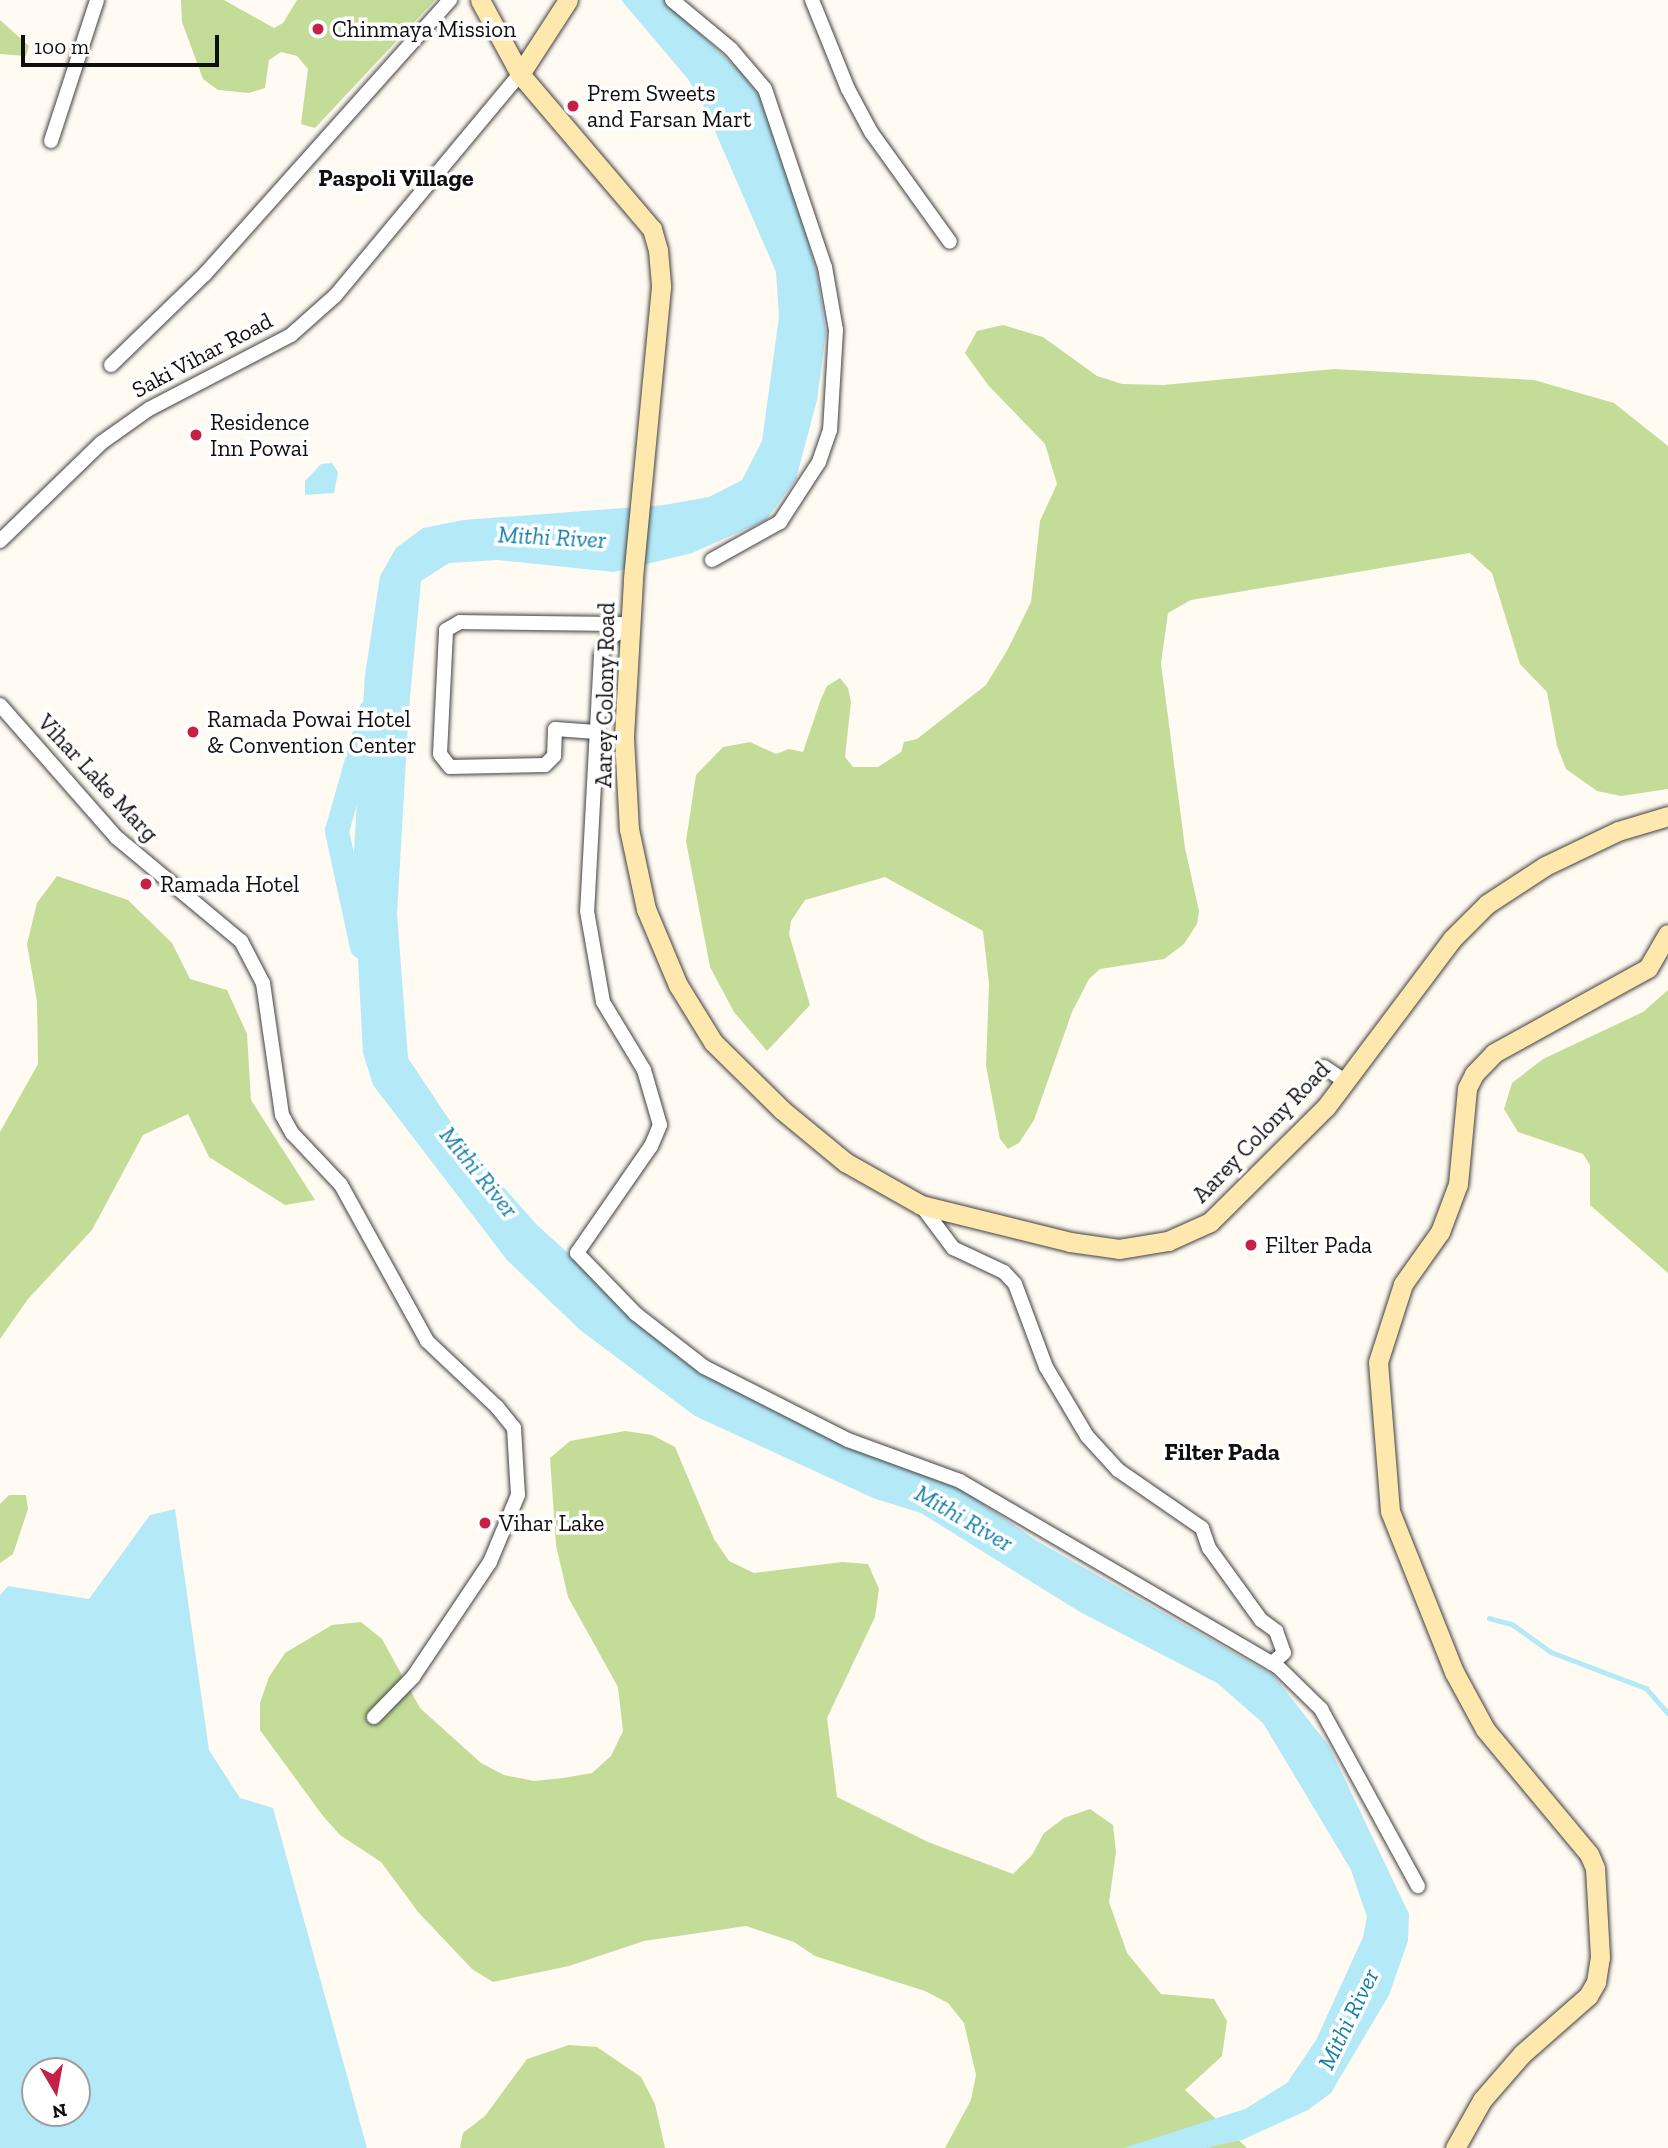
<!DOCTYPE html>
<html>
<head>
<meta charset="utf-8">
<style>
	body { margin:0 }
	#map { position:relative; width:1668px; height:2148px; overflow:hidden; background:#fffaf2; font-family:"Zilla Slab",serif }
	div>[style] { position:absolute }
	[style*='--x'] { left:calc(var(--x)*1px); top:calc(var(--y)*1px); width:calc(var(--w)*1px); rotate:calc(var(--a)*1deg) }
	.forest>* { inset:0; background:#c3dd98 }
	.water>* { inset:0; background:#b4eaf8 }
	.stream>* { height:4.5px; margin:-2.25px; padding:0 2.25px; transform-origin:2.25px; border-radius:2.25px; background:#b4eaf8 }
	.river>* { height:24px; margin:-12px; padding:0 12px; transform-origin:12px; border-radius:12px; background:#b4eaf8 }
	.roads { filter:drop-shadow(0 0 2px #424242) drop-shadow(0 0 2px #424242) }
	.street>* { height:14px; margin:-7px; padding:0 7px; transform-origin:7px; border-radius:7px; background:#fff }
	.secondary>* { height:19px; margin:-9.5px; padding:0 9.5px; transform-origin:9.5px; border-radius:9.5px; background:#ffe8ad }
	.dots>* { width:19px; height:19px; translate:-50% -50%; box-sizing:border-box; border:4px solid #fff; border-radius:50% }
	span { translate:-50% -50%; white-space:nowrap; text-align:center; line-height:1.15; -webkit-text-stroke:7px #fff; paint-order:stroke }
	.poi-label { font-size:23px; color:#0f0f0f }
	.left { translate:0 -50%; text-align:left }
	.street-label { font-size:23px; color:#0f0f0f }
	.neighbourhood-label { font-size:24px; color:#0f0f0f; font-weight:700 }
	.water-label { font-size:24px; color:#137fa7; font-style:italic }
	.north { position:absolute; left:21px; top:2057px; width:70px; height:70px; box-sizing:border-box; background:#fff; border:2px solid #9f9f9f; border-radius:50%; rotate:170deg; font-size:19px; font-weight:700; line-height:28px; text-align:center; color:#0f0f0f }
	.north::after { content:''; display:block; margin:auto; width:24px; height:32px; background:#c62145; clip-path:polygon(50% 0,100% 100%,50% 72%,0 100%) }
	.scale { position:absolute; left:21px; top:35px; width:198px; height:32px; box-sizing:border-box; border:4px solid #0f0f0f; border-top:0; padding-left:9px; font-size:21px; line-height:24px; white-space:nowrap; color:#0f0f0f; -webkit-text-stroke:5px #fff; paint-order:stroke }
</style>
</head>
<body>
<div id="map">
	<div class="forest">
		<div style="clip-path:polygon(181px 0,224px 0,274px 28px,283px 23px,297px 0,435px 0,315px 128px,301px 124px,308px 69px,297px 56px,281px 52px,269px 60px,265px 88px,249px 93px,218px 90px,203px 79px,182px 22px)"></div>
		<div style="clip-path:polygon(0 20px,29px 46px,26px 56px,0 54px)"></div>
		<div style="clip-path:polygon(1003px 325px,1043px 337px,1097px 376px,1122px 384px,1164px 385px,1334px 369px,1534px 380px,1614px 403px,1668px 446px,1668px 789px,1621px 796px,1597px 791px,1566px 769px,1557px 746px,1547px 692px,1520px 664px,1492px 573px,1470px 553px,1191px 600px,1168px 613px,1161px 663px,1185px 848px,1199px 911px,1197px 924px,1184px 944px,1164px 959px,1100px 969px,1089px 979px,1072px 1012px,1034px 1120px,1019px 1143px,1008px 1149px,1000px 1139px,986px 1066px,989px 984px,983px 931px,885px 877px,805px 900px,791px 921px,789px 934px,810px 1005px,767px 1051px,734px 1012px,710px 967px,686px 841px,696px 775px,723px 747px,750px 742px,776px 754px,789px 749px,803px 752px,821px 699px,827px 686px,840px 678px,848px 688px,851px 702px,845px 757px,853px 767px,878px 767px,901px 752px,904px 742px,917px 739px,986px 685px,1008px 649px,1031px 602px,1040px 521px,1057px 484px,1045px 444px,988px 385px,965px 353px,977px 331px)"></div>
		<div style="clip-path:polygon(57px 876px,128px 900px,172px 943px,190px 979px,227px 990px,247px 1034px,251px 1100px,315px 1200px,285px 1205px,209px 1157px,188px 1114px,143px 1135px,92px 1230px,28px 1299px,0 1339px,0 1132px,38px 1064px,37px 1001px,27px 944px,37px 903px)"></div>
		<div style="clip-path:polygon(1668px 990px,1668px 1273px,1590px 1205px,1590px 1165px,1583px 1154px,1518px 1132px,1504px 1109px,1512px 1083px,1543px 1059px,1643px 1012px)"></div>
		<div style="clip-path:polygon(625px 1431px,652px 1435px,675px 1447px,714px 1539px,729px 1561px,754px 1573px,842px 1562px,868px 1564px,879px 1589px,875px 1617px,827px 1718px,837px 1797px,928px 1842px,1013px 1874px,1032px 1855px,1044px 1833px,1064px 1818px,1090px 1809px,1113px 1825px,1116px 1852px,1109px 1902px,1127px 1953px,1161px 1994px,1214px 1999px,1227px 2021px,1222px 2056px,1185px 2090px,1247px 2148px,945px 2148px,971px 2100px,976px 2075px,964px 2023px,948px 2003px,925px 1991px,815px 1956px,794px 1942px,746px 1926px,644px 1941px,569px 1966px,493px 1982px,472px 1969px,419px 1913px,381px 1862px,340px 1835px,323px 1816px,260px 1730px,260px 1703px,269px 1677px,285px 1653px,332px 1625px,361px 1622px,382px 1639px,420px 1708px,481px 1763px,504px 1775px,534px 1781px,563px 1778px,592px 1773px,611px 1756px,623px 1731px,618px 1687px,568px 1597px,556px 1545px,550px 1458px,570px 1441px)"></div>
		<div style="clip-path:polygon(9px 1495px,26px 1495px,28px 1509px,13px 1554px,0 1563px,0 1504px)"></div>
		<div style="clip-path:polygon(569px 2045px,597px 2047px,641px 2077px,655px 2104px,665px 2148px,460px 2148px,463px 2133px,485px 2116px,527px 2059px)"></div>
	</div>
	<div class="water">
		<div style="clip-path:polygon(621px 0,664px 0,741px 72px,761px 98px,783px 152px,817px 273px,826px 332px,817px 400px,796px 479px,766px 520px,692px 553px,614px 572px,498px 560px,449px 563px,421px 581px,409px 708px,397px 914px,408px 1058px,466px 1145px,537px 1225px,703px 1375px,855px 1448px,957px 1486px,1037px 1541px,1273px 1675px,1329px 1746px,1409px 1914px,1408px 1941px,1389px 1995px,1331px 2093px,1308px 2110px,1242px 2140px,1205px 2148px,1124px 2148px,1245px 2109px,1287px 2083px,1316px 2040px,1363px 1937px,1367px 1917px,1351px 1870px,1263px 1723px,1217px 1683px,1080px 1612px,921px 1513px,873px 1498px,695px 1416px,580px 1330px,507px 1260px,373px 1085px,363px 1053px,353px 866px,365px 675px,380px 576px,396px 548px,423px 528px,463px 520px,664px 505px,709px 497px,742px 480px,762px 441px,779px 317px,776px 272px,705px 108px,688px 79px)"></div>
		<div style="clip-path:polygon(332px 463px,338px 472px,334px 493px,305px 495px,305px 481px,321px 464px)"></div>
		<div style="clip-path:polygon(evenodd,175px 1509px,209px 1750px,240px 1798px,273px 1808px,367px 2148px,0 2148px,0 1595px,8px 1586px,89px 1599px,150px 1515px,175px 1509px,35px 2071px,77px 2071px,77px 2113px,35px 2113px,35px 2071px)"></div>
	</div>
	<div class="stream">
		<div style="--x:1489;--y:1618;--w:24;--a:15"></div>
		<div style="--x:1512;--y:1624;--w:48;--a:35.7"></div>
		<div style="--x:1551;--y:1652;--w:102;--a:20.8"></div>
		<div style="--x:1646;--y:1688;--w:33;--a:49"></div>
	</div>
	<div class="river">
		<div style="--x:362;--y:947;--w:119;--a:-102.2"></div>
		<div style="--x:337;--y:831;--w:125;--a:-74.2"></div>
	</div>
	<div class="roads">
		<div class="street">
			<div style="--x:672;--y:0;--w:77;--a:39.7"></div>
			<div style="--x:731;--y:49;--w:52;--a:49.6"></div>
			<div style="--x:765;--y:89;--w:188;--a:71.4"></div>
			<div style="--x:825;--y:267;--w:64;--a:80.1"></div>
			<div style="--x:836;--y:330;--w:100;--a:93.4"></div>
			<div style="--x:830;--y:430;--w:34;--a:109"></div>
			<div style="--x:819;--y:462;--w:72;--a:123"></div>
			<div style="--x:780;--y:522;--w:78;--a:150.8"></div>
			<div style="--x:812;--y:0;--w:96;--a:68"></div>
			<div style="--x:848;--y:89;--w:49;--a:61.9"></div>
			<div style="--x:871;--y:132;--w:135;--a:54.3"></div>
			<div style="--x:51;--y:141;--w:148;--a:-71.9"></div>
			<div style="--x:111;--y:365;--w:131;--a:-44.1"></div>
			<div style="--x:205;--y:274;--w:368;--a:-48.2"></div>
			<div style="--x:0;--y:541;--w:141;--a:-44.1"></div>
			<div style="--x:101;--y:443;--w:59;--a:-35.3"></div>
			<div style="--x:149;--y:409;--w:160;--a:-27.5"></div>
			<div style="--x:291;--y:335;--w:59;--a:-41.6"></div>
			<div style="--x:335;--y:296;--w:289;--a:-50.2"></div>
			<div style="--x:631;--y:624;--w:25;--a:146"></div>
			<div style="--x:610;--y:638;--w:19;--a:118"></div>
			<div style="--x:601;--y:655;--w:256;--a:93.1"></div>
			<div style="--x:587;--y:911;--w:92;--a:80"></div>
			<div style="--x:603;--y:1002;--w:79;--a:58.9"></div>
			<div style="--x:644;--y:1070;--w:57;--a:73.8"></div>
			<div style="--x:660;--y:1125;--w:23;--a:113"></div>
			<div style="--x:651;--y:1146;--w:130;--a:124.7"></div>
			<div style="--x:577;--y:1253;--w:85;--a:46"></div>
			<div style="--x:636;--y:1314;--w:86;--a:37.9"></div>
			<div style="--x:704;--y:1367;--w:161;--a:26.9"></div>
			<div style="--x:848;--y:1440;--w:119;--a:20.1"></div>
			<div style="--x:960;--y:1481;--w:367;--a:30.3"></div>
			<div style="--x:1277;--y:1666;--w:62;--a:44.3"></div>
			<div style="--x:1321;--y:1709;--w:202;--a:61.3"></div>
			<div style="--x:0;--y:705;--w:176;--a:48.7"></div>
			<div style="--x:116;--y:837;--w:163;--a:39.8"></div>
			<div style="--x:241;--y:941;--w:47;--a:62.4"></div>
			<div style="--x:263;--y:983;--w:133;--a:81.8"></div>
			<div style="--x:282;--y:1115;--w:21;--a:61"></div>
			<div style="--x:292;--y:1133;--w:71;--a:46.7"></div>
			<div style="--x:341;--y:1185;--w:178;--a:61.1"></div>
			<div style="--x:427;--y:1341;--w:96;--a:43.3"></div>
			<div style="--x:497;--y:1407;--w:27;--a:51"></div>
			<div style="--x:514;--y:1428;--w:67;--a:86.6"></div>
			<div style="--x:518;--y:1495;--w:73;--a:112.7"></div>
			<div style="--x:490;--y:1562;--w:138;--a:123.8"></div>
			<div style="--x:413;--y:1677;--w:56;--a:134.3"></div>
			<div style="--x:596;--y:732;--w:41;--a:-175.8"></div>
			<div style="--x:555;--y:729;--w:27;--a:92"></div>
			<div style="--x:554;--y:756;--w:13;--a:135"></div>
			<div style="--x:545;--y:765;--w:95;--a:178.8"></div>
			<div style="--x:450;--y:767;--w:16;--a:-128"></div>
			<div style="--x:440;--y:754;--w:124;--a:-87.2"></div>
			<div style="--x:446;--y:630;--w:16;--a:-30"></div>
			<div style="--x:460;--y:622;--w:171;--a:0.7"></div>
			<div style="--x:1324;--y:1067;--w:27;--a:34"></div>
			<div style="--x:921;--y:1205;--w:54;--a:53.3"></div>
			<div style="--x:953;--y:1248;--w:56;--a:25.2"></div>
			<div style="--x:1004;--y:1272;--w:16;--a:47"></div>
			<div style="--x:1015;--y:1284;--w:89;--a:69.5"></div>
			<div style="--x:1046;--y:1367;--w:80;--a:59.3"></div>
			<div style="--x:1087;--y:1436;--w:46;--a:47.6"></div>
			<div style="--x:1118;--y:1470;--w:102;--a:34.6"></div>
			<div style="--x:1202;--y:1528;--w:21;--a:71"></div>
			<div style="--x:1209;--y:1548;--w:89;--a:54.2"></div>
			<div style="--x:1261;--y:1620;--w:19;--a:36"></div>
			<div style="--x:1276;--y:1631;--w:23;--a:70"></div>
			<div style="--x:1284;--y:1653;--w:16;--a:140"></div>
		</div>
		<div class="secondary">
			<div style="--x:480;--y:0;--w:84;--a:61.6"></div>
			<div style="--x:520;--y:74;--w:204;--a:49.6"></div>
			<div style="--x:652;--y:229;--w:22;--a:74"></div>
			<div style="--x:658;--y:250;--w:37;--a:85"></div>
			<div style="--x:661;--y:287;--w:294;--a:95.5"></div>
			<div style="--x:633;--y:580;--w:158;--a:93.3"></div>
			<div style="--x:624;--y:738;--w:91;--a:86.9"></div>
			<div style="--x:629;--y:829;--w:82;--a:78"></div>
			<div style="--x:646;--y:909;--w:82;--a:67.2"></div>
			<div style="--x:678;--y:985;--w:67;--a:58.4"></div>
			<div style="--x:713;--y:1042;--w:97;--a:44.6"></div>
			<div style="--x:782;--y:1110;--w:82;--a:39.5"></div>
			<div style="--x:845;--y:1162;--w:87;--a:29.5"></div>
			<div style="--x:921;--y:1205;--w:154;--a:13.9"></div>
			<div style="--x:1070;--y:1242;--w:49;--a:8.1"></div>
			<div style="--x:1119;--y:1249;--w:50;--a:-9.3"></div>
			<div style="--x:1168;--y:1241;--w:46;--a:-24.3"></div>
			<div style="--x:1210;--y:1222;--w:163;--a:-44.8"></div>
			<div style="--x:1326;--y:1107;--w:210;--a:-53.1"></div>
			<div style="--x:1452;--y:939;--w:49;--a:-45"></div>
			<div style="--x:1487;--y:904;--w:69;--a:-33.2"></div>
			<div style="--x:1545;--y:866;--w:81;--a:-25.6"></div>
			<div style="--x:1618;--y:831;--w:52;--a:-16.7"></div>
			<div style="--x:520;--y:74;--w:88;--a:-57"></div>
			<div style="--x:1455;--y:2148;--w:55;--a:-60.6"></div>
			<div style="--x:1482;--y:2100;--w:61;--a:-49"></div>
			<div style="--x:1522;--y:2054;--w:88;--a:-41.3"></div>
			<div style="--x:1588;--y:1996;--w:16;--a:-60"></div>
			<div style="--x:1596;--y:1982;--w:25;--a:-81"></div>
			<div style="--x:1600;--y:1957;--w:89;--a:-93.2"></div>
			<div style="--x:1595;--y:1868;--w:15;--a:-113"></div>
			<div style="--x:1589;--y:1854;--w:163;--a:-129.8"></div>
			<div style="--x:1485;--y:1729;--w:65;--a:-118.5"></div>
			<div style="--x:1454;--y:1672;--w:173;--a:-111.7"></div>
			<div style="--x:1390;--y:1511;--w:149;--a:-94.6"></div>
			<div style="--x:1378;--y:1362;--w:82;--a:-72.2"></div>
			<div style="--x:1403;--y:1284;--w:64;--a:-54.6"></div>
			<div style="--x:1440;--y:1232;--w:51;--a:-69.4"></div>
			<div style="--x:1458;--y:1184;--w:96;--a:-84.6"></div>
			<div style="--x:1467;--y:1088;--w:16;--a:-63"></div>
			<div style="--x:1474;--y:1074;--w:29;--a:-46"></div>
			<div style="--x:1494;--y:1053;--w:176;--a:-28.9"></div>
			<div style="--x:1648;--y:968;--w:39;--a:-60"></div>
		</div>
	</div>
	<div class="dots">
		<div style="left:318px;top:29px;background:#c62145"></div>
		<div style="left:573px;top:106px;background:#c62145"></div>
		<div style="left:196px;top:435px;background:#c62145"></div>
		<div style="left:193px;top:732px;background:#c62145"></div>
		<div style="left:146px;top:884px;background:#c62145"></div>
		<div style="left:1251px;top:1245px;background:#c62145"></div>
		<div style="left:485px;top:1523px;background:#c62145"></div>
	</div>
	<div class="poi-label">
		<span class="left" style="left:332px;top:29px">Chinmaya Mission</span>
		<span class="left" style="left:587px;top:106px">Prem Sweets<br>and Farsan Mart</span>
		<span class="left" style="left:210px;top:435px">Residence<br>Inn Powai</span>
		<span class="left" style="left:207px;top:732px">Ramada Powai Hotel<br>&amp; Convention Center</span>
		<span class="left" style="left:160px;top:884px">Ramada Hotel</span>
		<span class="left" style="left:1265px;top:1245px">Filter Pada</span>
		<span class="left" style="left:499px;top:1523px">Vihar Lake</span>
	</div>
	<div class="street-label">
		<span style="left:202px;top:355px;rotate:-28deg">Saki Vihar Road</span>
		<span style="left:605px;top:695px;rotate:-89deg">Aarey Colony Road</span>
		<span style="left:98px;top:778px;rotate:47deg">Vihar Lake Marg</span>
		<span style="left:1261px;top:1132px;rotate:-46deg">Aarey Colony Road</span>
	</div>
	<div class="neighbourhood-label">
		<span style="left:396px;top:178px">Paspoli Village</span>
		<span style="left:1222px;top:1452px">Filter Pada</span>
	</div>
	<div class="water-label">
		<span style="left:552px;top:537px;rotate:3deg">Mithi River</span>
		<span style="left:479px;top:1172px;rotate:51deg">Mithi River</span>
		<span style="left:964px;top:1518px;rotate:30deg">Mithi River</span>
		<span style="left:1348px;top:2019px;rotate:-64deg">Mithi River</span>
	</div>
	<div class="north">N</div>
	<div class="scale">100 m</div>
</div>
</body>
</html>
